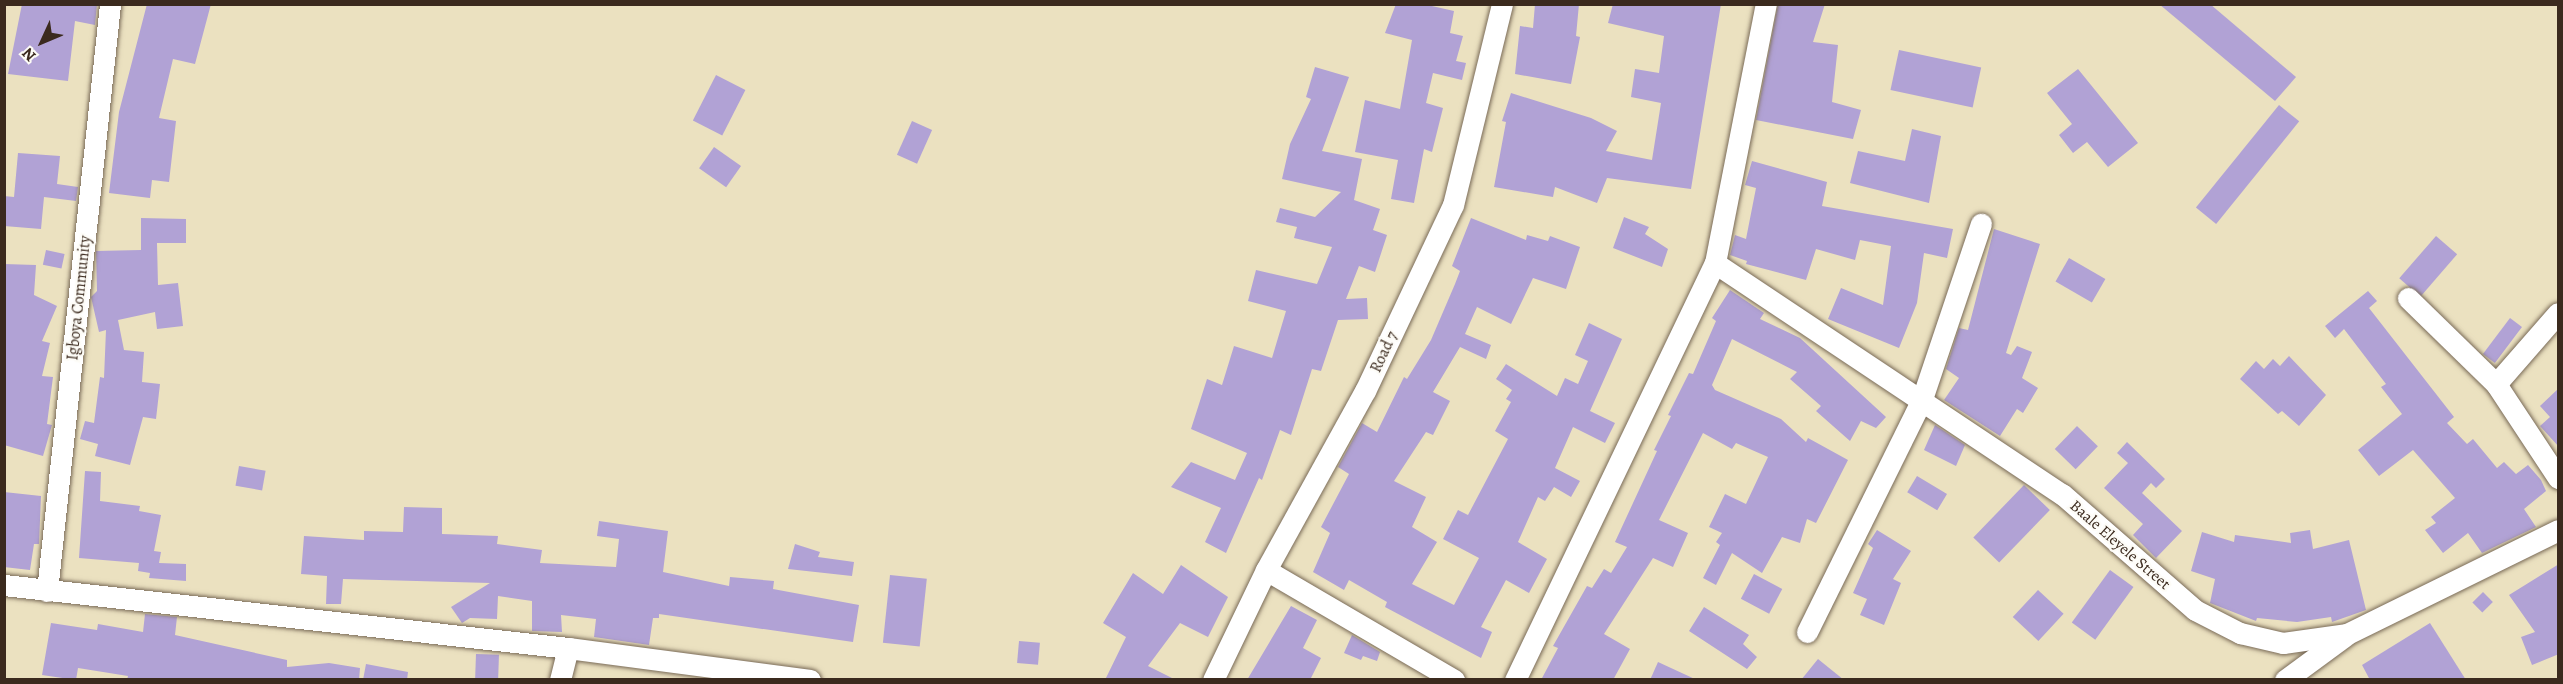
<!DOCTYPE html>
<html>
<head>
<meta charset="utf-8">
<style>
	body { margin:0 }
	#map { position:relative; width:2563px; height:684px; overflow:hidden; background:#ebe1c0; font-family:Alegreya,serif }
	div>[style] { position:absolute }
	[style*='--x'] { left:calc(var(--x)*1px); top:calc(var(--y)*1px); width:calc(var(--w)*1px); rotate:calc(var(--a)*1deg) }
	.building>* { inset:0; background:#b1a2d5; transform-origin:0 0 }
	.roads { filter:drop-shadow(0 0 2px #796a57) drop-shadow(0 0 2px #796a57) }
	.minor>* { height:21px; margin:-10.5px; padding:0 10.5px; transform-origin:10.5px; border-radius:10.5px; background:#fff }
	span { translate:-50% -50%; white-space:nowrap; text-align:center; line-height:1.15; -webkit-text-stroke:4.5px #fdfcf7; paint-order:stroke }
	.street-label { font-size:16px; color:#3b2a1e }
	.frame { position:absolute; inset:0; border:6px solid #3b2a1e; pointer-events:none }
	.north { position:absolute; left:12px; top:12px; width:60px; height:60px; -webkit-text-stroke:4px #fdfcf7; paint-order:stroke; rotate:226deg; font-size:16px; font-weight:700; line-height:24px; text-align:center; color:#3b2a1e }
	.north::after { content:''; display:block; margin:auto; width:21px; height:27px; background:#3b2a1e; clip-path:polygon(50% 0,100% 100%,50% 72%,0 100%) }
</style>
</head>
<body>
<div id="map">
	<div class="building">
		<div style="clip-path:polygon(22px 4px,97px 4px,95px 25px,75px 21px,68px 81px,8px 74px)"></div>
		<div style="clip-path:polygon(147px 4px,211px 4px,195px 64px,173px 59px,159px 118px,176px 121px,169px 182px,152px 180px,150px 198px,109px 193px,119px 112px)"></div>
		<div style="clip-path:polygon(1396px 4px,1423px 4px,1454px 11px,1450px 33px,1463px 36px,1456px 61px,1466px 63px,1462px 80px,1433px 73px,1426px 103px,1443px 108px,1432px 152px,1424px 149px,1414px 203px,1391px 199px,1398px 160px,1355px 152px,1365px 100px,1400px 109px,1412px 40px,1385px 33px)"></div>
		<div style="clip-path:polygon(1535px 4px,1579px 4px,1576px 36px,1580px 37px,1571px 84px,1515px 74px,1520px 26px,1533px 28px)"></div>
		<div style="clip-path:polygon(1613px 4px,1721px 4px,1691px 189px,1607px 178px,1597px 203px,1555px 187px,1553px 197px,1494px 187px,1506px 122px,1502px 121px,1511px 93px,1591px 118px,1617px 131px,1606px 151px,1652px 160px,1661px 103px,1631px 97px,1635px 69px,1659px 73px,1664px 36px,1608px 23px)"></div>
		<div style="clip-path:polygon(1778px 4px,1825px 4px,1813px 42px,1838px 45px,1832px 102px,1861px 110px,1853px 139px,1756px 120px)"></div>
		<div style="clip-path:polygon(2159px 4px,2210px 4px,2296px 77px,2275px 101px)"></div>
		<div style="left:1899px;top:50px;width:84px;height:41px;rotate:12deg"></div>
		<div style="clip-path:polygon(1315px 67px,1349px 77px,1322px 151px,1362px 159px,1354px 200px,1380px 209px,1373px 230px,1387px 235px,1375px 272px,1359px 266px,1346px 299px,1367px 298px,1368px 319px,1338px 320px,1321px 371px,1312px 369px,1291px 435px,1280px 430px,1262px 480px,1259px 478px,1226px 553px,1205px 542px,1221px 508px,1171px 487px,1191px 462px,1235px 480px,1247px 453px,1191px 429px,1207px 379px,1222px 385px,1234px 346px,1272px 358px,1286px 311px,1248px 301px,1256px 270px,1317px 284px,1332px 247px,1294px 238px,1297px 227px,1276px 222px,1280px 208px,1315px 217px,1341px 192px,1282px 179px,1290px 144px,1311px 99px,1306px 97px)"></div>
		<div style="clip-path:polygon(2078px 69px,2138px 143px,2108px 167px,2087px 142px,2073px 153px,2059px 135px,2072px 124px,2047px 93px)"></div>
		<div style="left:716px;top:75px;width:33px;height:51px;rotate:27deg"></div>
		<div style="left:2279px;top:105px;width:26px;height:132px;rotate:39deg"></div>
		<div style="left:912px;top:121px;width:22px;height:37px;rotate:24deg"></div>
		<div style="clip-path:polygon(1912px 129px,1941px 136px,1929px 203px,1850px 183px,1858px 151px,1905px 161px)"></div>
		<div style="left:714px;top:147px;width:33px;height:26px;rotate:35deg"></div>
		<div style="clip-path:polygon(18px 153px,60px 156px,57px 184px,78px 187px,76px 201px,44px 197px,41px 229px,4px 226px,4px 196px,14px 197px)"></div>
		<div style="clip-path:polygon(1752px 161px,1827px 182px,1822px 206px,1953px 229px,1947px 258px,1924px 253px,1917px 303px,1899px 348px,1828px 319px,1841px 288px,1883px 305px,1891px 246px,1860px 240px,1855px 260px,1816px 249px,1806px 280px,1746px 264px,1747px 261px,1730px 255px,1735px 235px,1746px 239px,1756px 188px,1745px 185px)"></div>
		<div style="clip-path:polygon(1624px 217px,1649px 227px,1645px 234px,1668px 249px,1662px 267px,1613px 248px)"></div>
		<div style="clip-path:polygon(141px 218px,186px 219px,186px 243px,157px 243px,158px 285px,178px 283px,183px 326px,157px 329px,155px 312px,118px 320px,124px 350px,144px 352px,142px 382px,160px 384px,156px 419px,143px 417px,130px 465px,95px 456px,98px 444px,80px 439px,85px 421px,94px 423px,100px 377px,104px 378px,106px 330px,99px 332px,91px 297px,97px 291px,96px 251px,141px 250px)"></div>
		<div style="clip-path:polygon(1471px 218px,1526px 240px,1527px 235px,1548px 241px,1550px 236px,1580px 247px,1566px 289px,1533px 278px,1511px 324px,1477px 307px,1465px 334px,1491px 345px,1486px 359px,1460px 347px,1433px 392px,1450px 401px,1433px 435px,1426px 432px,1394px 481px,1426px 497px,1412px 527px,1437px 542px,1412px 584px,1454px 605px,1479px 558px,1443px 539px,1458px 510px,1468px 515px,1508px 439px,1495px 431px,1511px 402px,1506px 399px,1512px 390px,1496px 379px,1506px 364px,1557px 396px,1565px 378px,1578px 384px,1588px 361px,1575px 355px,1589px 323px,1622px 339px,1590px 411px,1615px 423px,1605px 443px,1573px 427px,1555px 468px,1580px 481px,1571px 497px,1554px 487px,1545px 501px,1538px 497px,1518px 542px,1547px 559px,1529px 593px,1506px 580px,1481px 627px,1492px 632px,1481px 658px,1385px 607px,1387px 602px,1349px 580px,1344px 590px,1313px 572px,1330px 533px,1321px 527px,1349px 474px,1338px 467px,1362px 423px,1377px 432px,1404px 377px,1407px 379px,1431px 340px,1455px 284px,1460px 271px,1452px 266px)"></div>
		<div style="clip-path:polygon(1994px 229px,2040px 244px,2006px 353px,2011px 355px,2017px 346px,2032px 352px,2022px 378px,2038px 388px,2023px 413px,2017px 409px,2000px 436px,1944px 400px,1959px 378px,1946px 369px,1959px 328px,1968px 330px)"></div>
		<div style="left:2436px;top:236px;width:28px;height:56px;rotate:41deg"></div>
		<div style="left:46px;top:250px;width:19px;height:15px;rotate:12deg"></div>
		<div style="left:2069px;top:258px;width:42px;height:27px;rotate:30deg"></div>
		<div style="clip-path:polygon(4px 264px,36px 265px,34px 295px,57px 306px,42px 341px,50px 343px,42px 376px,53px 377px,47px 424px,52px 425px,43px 456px,4px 445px)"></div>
		<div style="clip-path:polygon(1730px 290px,1764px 313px,1760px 319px,1800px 338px,1886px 417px,1876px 428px,1861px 421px,1850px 441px,1816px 411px,1821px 406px,1790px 379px,1797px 372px,1732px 339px,1712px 385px,1715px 390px,1781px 419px,1806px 442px,1808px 438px,1848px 460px,1816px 523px,1807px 519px,1800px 543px,1782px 537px,1762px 573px,1732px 553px,1716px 585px,1703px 578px,1720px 545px,1716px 542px,1722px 533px,1709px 527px,1725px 494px,1746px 504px,1768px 457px,1736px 443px,1732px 449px,1703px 433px,1659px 520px,1688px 533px,1673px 567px,1653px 558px,1604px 634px,1630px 649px,1613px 680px,1541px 680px,1558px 648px,1553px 646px,1587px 586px,1592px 588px,1604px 569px,1611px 573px,1627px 547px,1615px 542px,1657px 451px,1654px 450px,1671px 416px,1668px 415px,1689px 373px,1693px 374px,1716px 321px,1712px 318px)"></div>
		<div style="clip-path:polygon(2368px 291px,2377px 301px,2369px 308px,2454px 417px,2447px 423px,2467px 444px,2473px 439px,2497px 468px,2504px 462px,2516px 474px,2528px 465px,2541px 480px,2546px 491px,2524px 509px,2536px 527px,2482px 553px,2468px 533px,2443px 553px,2425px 530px,2436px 523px,2431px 517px,2455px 498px,2413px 450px,2379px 476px,2358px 450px,2402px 414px,2381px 387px,2386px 384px,2344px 329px,2335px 338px,2325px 326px)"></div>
		<div style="left:2510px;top:318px;width:15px;height:45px;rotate:37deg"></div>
		<div style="clip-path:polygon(2289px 356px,2326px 395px,2299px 426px,2282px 411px,2278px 414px,2240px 379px,2256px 361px,2264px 369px,2273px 359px,2280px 366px)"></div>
		<div style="clip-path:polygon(2559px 388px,2559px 447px,2540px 426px,2550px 417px,2540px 406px)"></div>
		<div style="clip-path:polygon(1935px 425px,1965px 445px,1956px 466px,1924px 450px)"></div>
		<div style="left:2077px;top:426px;width:29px;height:32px;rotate:44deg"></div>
		<div style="clip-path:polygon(2127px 442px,2165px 479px,2156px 488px,2151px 483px,2142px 493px,2182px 531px,2156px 558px,2133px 535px,2143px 524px,2104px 488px,2128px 463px,2117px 453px)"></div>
		<div style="left:239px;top:466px;width:27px;height:20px;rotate:10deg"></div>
		<div style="clip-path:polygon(85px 471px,101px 472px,100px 501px,140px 506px,139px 511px,161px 515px,154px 551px,161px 552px,159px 563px,186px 564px,186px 581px,149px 578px,150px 573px,138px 571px,139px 563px,79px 558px)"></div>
		<div style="left:1917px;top:476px;width:35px;height:19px;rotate:31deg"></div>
		<div style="left:2024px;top:485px;width:36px;height:73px;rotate:44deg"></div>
		<div style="clip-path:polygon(4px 492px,41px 496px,39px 544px,34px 544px,30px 570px,4px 567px)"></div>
		<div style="clip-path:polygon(404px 507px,442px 508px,442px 534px,498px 536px,497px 544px,542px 550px,540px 563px,616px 567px,619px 539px,597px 536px,599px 521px,668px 531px,663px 572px,729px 586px,730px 577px,774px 581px,773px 589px,859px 605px,853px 642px,659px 614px,659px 618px,653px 618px,649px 645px,594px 637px,596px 619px,561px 615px,562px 632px,532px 631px,532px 601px,498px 596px,497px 619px,470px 618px,462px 623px,451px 607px,490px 583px,343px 579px,341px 604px,326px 604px,327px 576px,301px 574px,304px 536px,364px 540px,364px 531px,403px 532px)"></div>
		<div style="clip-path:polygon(1877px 530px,1911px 551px,1893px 579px,1901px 583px,1884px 625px,1860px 615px,1867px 599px,1853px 593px,1873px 548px,1868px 544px)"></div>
		<div style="clip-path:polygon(2310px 530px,2313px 549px,2349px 540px,2366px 610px,2332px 622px,2331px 617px,2297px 622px,2257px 618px,2256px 621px,2210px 603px,2215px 579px,2191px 571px,2202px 532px,2234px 542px,2235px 535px,2291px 543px,2290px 533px)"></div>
		<div style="clip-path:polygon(795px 544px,820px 552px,818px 557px,854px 562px,852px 576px,788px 569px)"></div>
		<div style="clip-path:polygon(2559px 564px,2559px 654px,2532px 665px,2521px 637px,2535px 632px,2509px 595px)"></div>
		<div style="clip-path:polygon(1181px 565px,1228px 597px,1208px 637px,1180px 623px,1148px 666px,1176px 680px,1105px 680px,1126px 637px,1103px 623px,1133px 573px,1163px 594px)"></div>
		<div style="left:2110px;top:570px;width:29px;height:65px;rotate:36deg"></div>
		<div style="left:1754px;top:574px;width:32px;height:28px;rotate:28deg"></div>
		<div style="left:890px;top:575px;width:37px;height:68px;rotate:6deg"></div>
		<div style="left:2038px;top:590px;width:35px;height:37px;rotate:43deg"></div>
		<div style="left:2483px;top:592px;width:14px;height:15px;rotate:45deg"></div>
		<div style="clip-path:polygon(1291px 606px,1317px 620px,1303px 648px,1321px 658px,1310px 680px,1247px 680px)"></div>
		<div style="clip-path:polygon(1704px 607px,1749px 635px,1743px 644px,1757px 657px,1747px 669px,1689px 631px)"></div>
		<div style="clip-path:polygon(145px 614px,177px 617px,175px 635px,287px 660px,287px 667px,329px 663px,360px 668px,359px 680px,127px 680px,128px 676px,78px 668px,76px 680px,42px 675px,51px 623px,97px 630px,98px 624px,143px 632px)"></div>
		<div style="clip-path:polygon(2430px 623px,2466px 680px,2370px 680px,2362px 665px)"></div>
		<div style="clip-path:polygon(1352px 635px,1380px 652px,1377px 661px,1363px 656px,1361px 660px,1344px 653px)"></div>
		<div style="left:1019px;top:641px;width:21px;height:22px;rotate:5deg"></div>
		<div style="left:476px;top:654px;width:23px;height:26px;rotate:2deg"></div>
		<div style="clip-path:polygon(1818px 659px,1844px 680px,1801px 680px)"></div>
		<div style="clip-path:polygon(1658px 662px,1697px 680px,1650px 680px)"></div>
		<div style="clip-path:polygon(366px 664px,408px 672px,407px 680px,363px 680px)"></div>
	</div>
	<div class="roads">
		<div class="minor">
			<div style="--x:1715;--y:263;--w:417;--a:33.7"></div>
			<div style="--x:2062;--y:494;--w:176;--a:41.1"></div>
			<div style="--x:2195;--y:610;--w:51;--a:27.1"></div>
			<div style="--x:2240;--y:633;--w:44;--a:13.1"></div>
			<div style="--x:2283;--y:643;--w:65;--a:-8"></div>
			<div style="--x:2347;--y:634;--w:235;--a:-26.2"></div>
			<div style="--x:2408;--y:298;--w:123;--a:44.3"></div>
			<div style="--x:2496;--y:384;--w:113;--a:56.6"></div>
			<div style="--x:2496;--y:384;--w:94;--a:-48.9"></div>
			<div style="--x:1266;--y:570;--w:218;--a:30.3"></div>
			<div style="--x:4;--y:585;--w:568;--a:6.37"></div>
			<div style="--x:568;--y:648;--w:244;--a:7.5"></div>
			<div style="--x:47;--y:591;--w:590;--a:-83.87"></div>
			<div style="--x:1807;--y:632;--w:260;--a:-63.7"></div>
			<div style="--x:1922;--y:399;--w:185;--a:-71.4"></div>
			<div style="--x:560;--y:680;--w:33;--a:-76"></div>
			<div style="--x:1213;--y:680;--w:122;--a:-64.3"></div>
			<div style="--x:1266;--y:570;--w:205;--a:-61.1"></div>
			<div style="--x:1365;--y:391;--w:206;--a:-64.7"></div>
			<div style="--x:1453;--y:205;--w:207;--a:-76.3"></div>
			<div style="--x:1515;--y:680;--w:462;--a:-64.4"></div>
			<div style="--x:1715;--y:263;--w:264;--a:-78.9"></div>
			<div style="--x:2285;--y:680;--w:74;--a:-36.3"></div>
		</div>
	</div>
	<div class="street-label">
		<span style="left:79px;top:298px;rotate:-84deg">Igboya Community</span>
		<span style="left:1384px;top:352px;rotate:-65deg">Road 7</span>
		<span style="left:2120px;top:545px;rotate:41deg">Baale Eleyele Street</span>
	</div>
	<div class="frame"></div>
	<div class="north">N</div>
</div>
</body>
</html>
